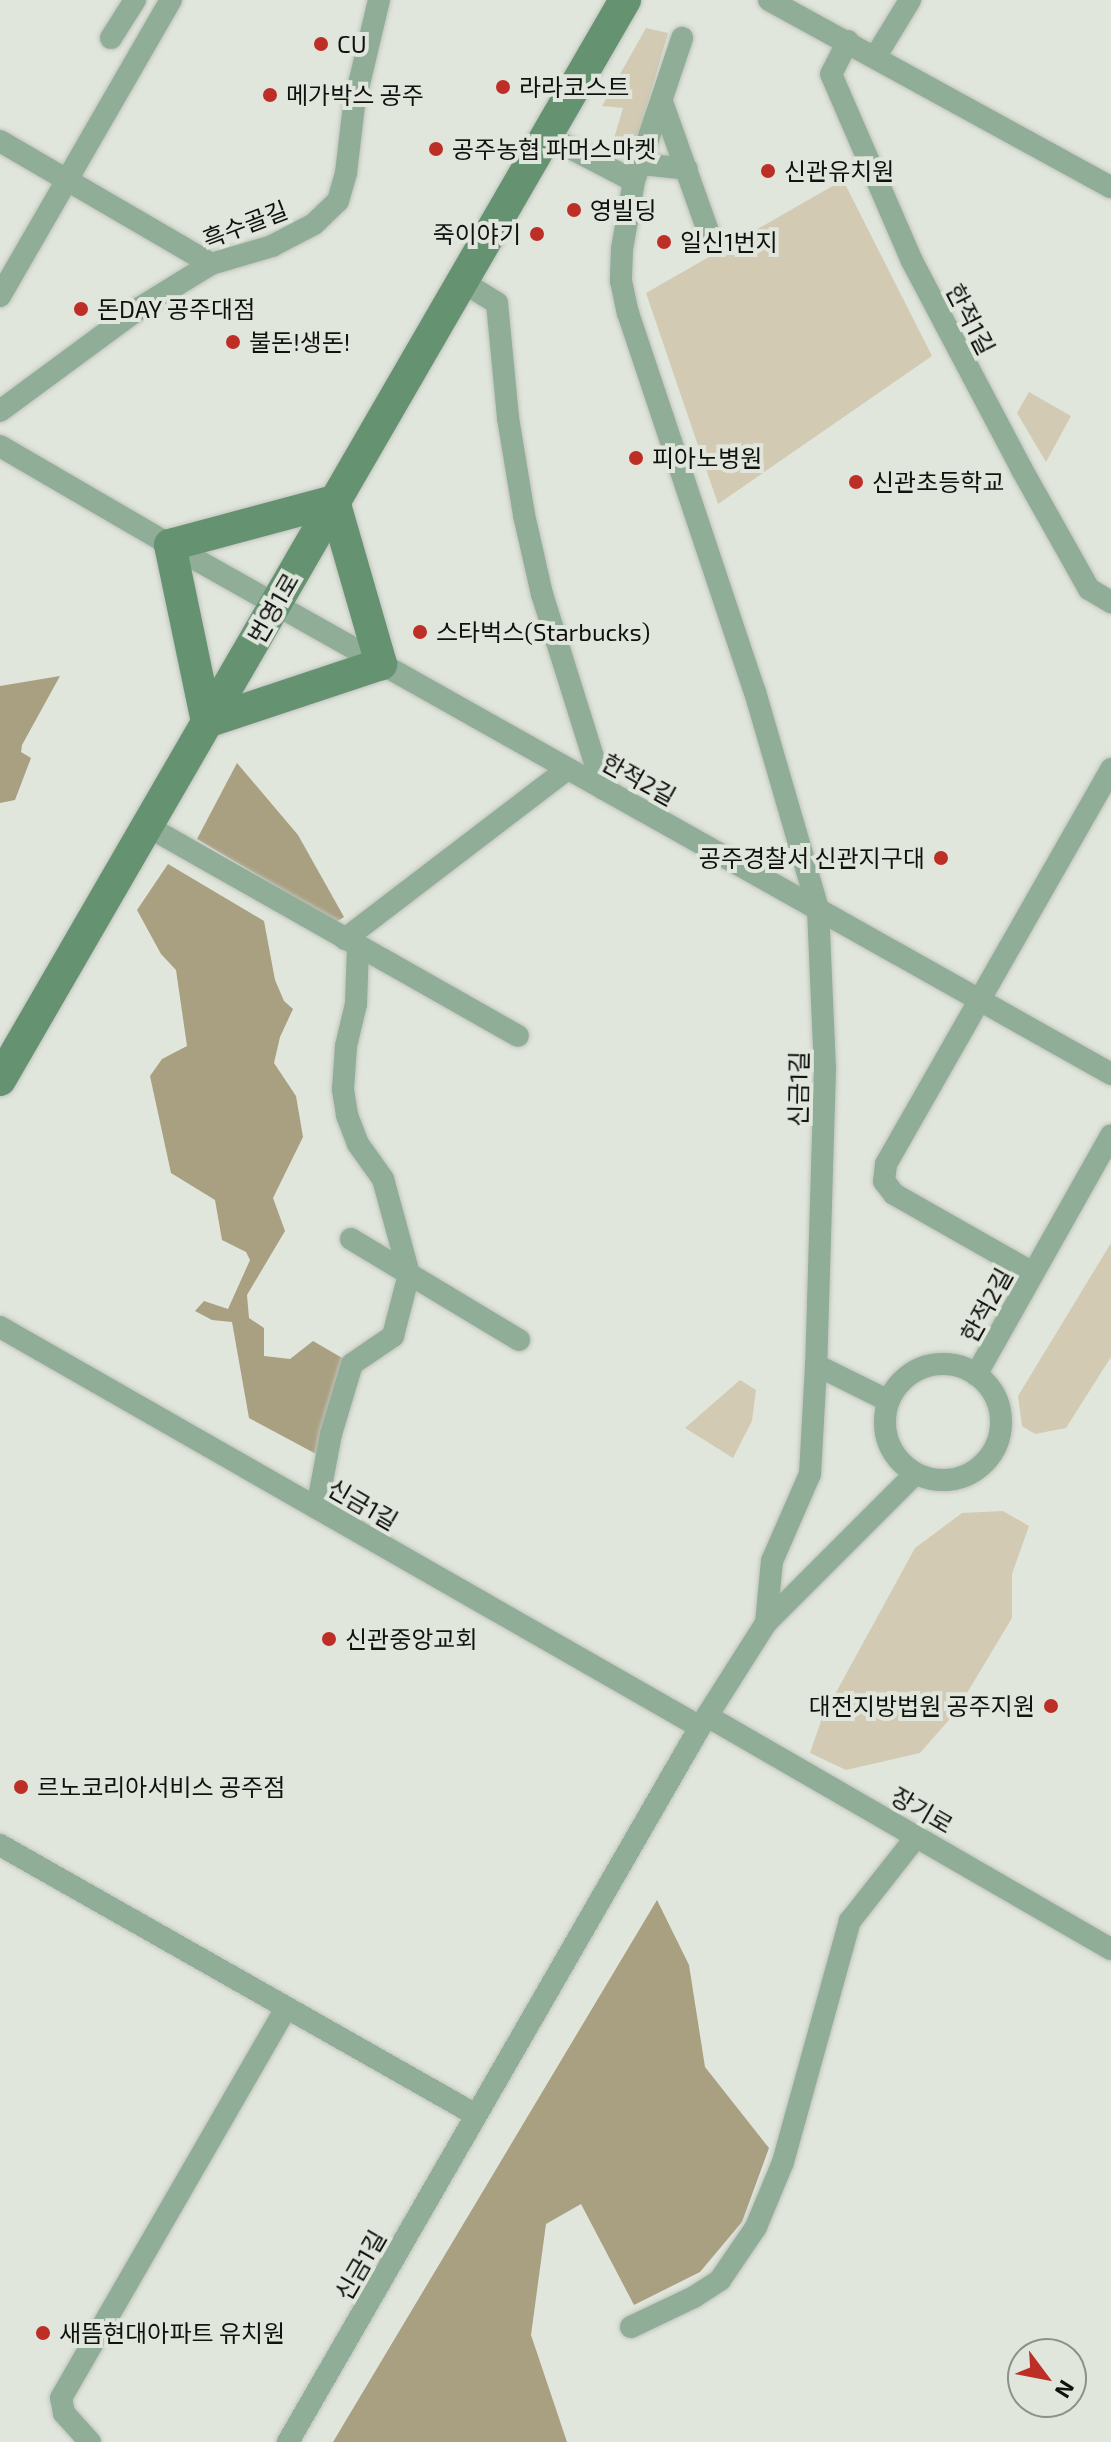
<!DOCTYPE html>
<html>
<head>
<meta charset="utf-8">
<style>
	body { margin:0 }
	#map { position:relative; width:1111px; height:2442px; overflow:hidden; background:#e1e6dd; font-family:"Exo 2","Noto Sans KR",sans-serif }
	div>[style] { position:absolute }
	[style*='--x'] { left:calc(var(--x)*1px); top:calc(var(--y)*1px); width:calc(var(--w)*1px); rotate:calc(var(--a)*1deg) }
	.green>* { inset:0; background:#d2cab3 }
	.forest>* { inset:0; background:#a99f81 }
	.roads { filter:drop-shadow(0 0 2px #c0c4bc) drop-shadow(0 0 2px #c0c4bc) }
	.street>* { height:22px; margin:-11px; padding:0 11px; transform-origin:11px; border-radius:11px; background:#8fad97 }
	.street>.ring { margin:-11px; padding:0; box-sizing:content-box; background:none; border:22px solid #8fad97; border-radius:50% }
	.secondary>* { height:32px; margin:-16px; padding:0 16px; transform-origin:16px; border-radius:16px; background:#659271 }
	.dots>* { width:22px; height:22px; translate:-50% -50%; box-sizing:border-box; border:4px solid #e1e6dd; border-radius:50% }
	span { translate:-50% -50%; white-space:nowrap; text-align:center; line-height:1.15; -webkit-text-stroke:8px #e1e6dd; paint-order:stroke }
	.poi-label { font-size:24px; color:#10120f }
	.left { translate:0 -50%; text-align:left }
	.right { translate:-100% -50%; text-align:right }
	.street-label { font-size:24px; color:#10120f }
	.north { position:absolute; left:1007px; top:2338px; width:80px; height:80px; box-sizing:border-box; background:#e1e6dd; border:2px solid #8d918b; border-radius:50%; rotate:122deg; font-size:22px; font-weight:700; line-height:32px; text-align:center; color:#10120f }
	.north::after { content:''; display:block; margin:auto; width:28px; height:36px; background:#bd2f26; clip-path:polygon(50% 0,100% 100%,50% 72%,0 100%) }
</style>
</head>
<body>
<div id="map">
	<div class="green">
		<div style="clip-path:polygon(646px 28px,668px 33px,631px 161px,609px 155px,623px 108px,602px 106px)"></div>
		<div style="clip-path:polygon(843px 180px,932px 356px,718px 504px,646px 293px)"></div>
		<div style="clip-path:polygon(1029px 392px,1071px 416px,1046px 462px,1017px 413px)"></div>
		<div style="clip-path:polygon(1111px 1243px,1111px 1357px,1066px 1428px,1035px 1434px,1022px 1426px,1018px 1396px)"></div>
		<div style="clip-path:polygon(740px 1380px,756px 1390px,752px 1421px,733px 1458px,685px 1428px)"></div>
		<div style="clip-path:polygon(1003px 1511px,1029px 1526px,1012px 1574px,1012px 1618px,955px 1713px,920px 1753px,846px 1770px,810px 1753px,822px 1718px,915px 1548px,962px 1513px)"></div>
	</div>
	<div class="forest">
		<div style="clip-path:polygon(60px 676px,22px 745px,21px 752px,31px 758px,15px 800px,0 803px,0 686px)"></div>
		<div style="clip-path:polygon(237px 763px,298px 835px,344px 917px,336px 922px,197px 839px)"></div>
		<div style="clip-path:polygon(168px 864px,264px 921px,275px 980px,284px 1001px,293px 1009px,280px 1037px,274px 1063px,296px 1096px,303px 1137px,273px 1198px,285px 1231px,247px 1295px,249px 1318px,264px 1328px,264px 1356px,290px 1359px,313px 1341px,344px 1359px,318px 1455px,249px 1418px,232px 1322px,212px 1320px,195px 1311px,204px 1301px,228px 1309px,250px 1260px,246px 1252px,222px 1240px,215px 1200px,171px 1173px,150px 1076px,162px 1059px,187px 1046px,176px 970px,161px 954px,137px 910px)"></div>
		<div style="clip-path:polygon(657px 1900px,689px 1965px,705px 2067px,769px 2148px,742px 2222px,700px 2272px,634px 2305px,581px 2204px,546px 2224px,531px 2335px,567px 2442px,333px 2442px)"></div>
	</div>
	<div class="roads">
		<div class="street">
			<div style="--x:769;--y:0;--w:390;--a:28.7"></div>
			<div style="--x:111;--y:38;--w:45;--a:-57.7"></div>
			<div style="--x:848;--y:41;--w:37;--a:117"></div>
			<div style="--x:831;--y:74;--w:204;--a:66.6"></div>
			<div style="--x:912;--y:261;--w:234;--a:62.2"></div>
			<div style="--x:1021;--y:468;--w:139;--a:60.7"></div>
			<div style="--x:1089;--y:589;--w:26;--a:31"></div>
			<div style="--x:876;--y:56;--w:66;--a:-58.7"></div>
			<div style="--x:662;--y:102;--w:140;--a:70.4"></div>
			<div style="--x:545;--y:135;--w:100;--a:27.3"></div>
			<div style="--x:634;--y:181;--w:69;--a:100"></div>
			<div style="--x:622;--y:249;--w:32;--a:92"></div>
			<div style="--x:621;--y:281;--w:33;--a:78"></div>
			<div style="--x:628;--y:313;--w:400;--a:71.5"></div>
			<div style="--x:755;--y:692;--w:226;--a:73.8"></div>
			<div style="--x:818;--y:909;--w:159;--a:87.5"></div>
			<div style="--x:825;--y:1068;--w:297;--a:91.7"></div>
			<div style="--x:816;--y:1365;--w:81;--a:26.3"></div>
			<div style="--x:0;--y:141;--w:244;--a:30.2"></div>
			<div style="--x:642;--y:164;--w:45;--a:6.3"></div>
			<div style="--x:634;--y:181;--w:151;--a:-71.4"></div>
			<div style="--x:461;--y:281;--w:42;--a:31.4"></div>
			<div style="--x:497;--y:303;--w:116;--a:84.5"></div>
			<div style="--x:508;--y:418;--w:98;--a:80.6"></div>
			<div style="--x:524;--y:515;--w:81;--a:77.2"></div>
			<div style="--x:542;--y:594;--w:204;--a:72.6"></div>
			<div style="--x:0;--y:296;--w:342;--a:-60"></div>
			<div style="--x:0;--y:411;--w:175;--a:-36.4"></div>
			<div style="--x:141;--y:307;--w:82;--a:-31.6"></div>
			<div style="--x:211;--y:264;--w:64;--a:-16.4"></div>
			<div style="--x:272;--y:246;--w:47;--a:-27.6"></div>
			<div style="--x:314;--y:224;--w:33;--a:-44"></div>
			<div style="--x:338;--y:201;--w:29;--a:-74"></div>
			<div style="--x:346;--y:173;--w:68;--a:-83.3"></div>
			<div style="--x:354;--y:105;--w:108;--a:-76.6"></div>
			<div style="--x:0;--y:446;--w:197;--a:30.2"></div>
			<div style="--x:170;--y:545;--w:1080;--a:29.34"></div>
			<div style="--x:147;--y:826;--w:426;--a:29.5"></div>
			<div style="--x:345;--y:939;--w:280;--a:-37.4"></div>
			<div style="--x:351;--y:1239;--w:196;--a:31"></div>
			<div style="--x:1033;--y:1273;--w:160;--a:-150.4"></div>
			<div style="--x:894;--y:1194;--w:16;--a:-128"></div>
			<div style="--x:884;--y:1181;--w:17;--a:-83"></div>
			<div style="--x:886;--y:1164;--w:455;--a:-60.3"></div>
			<div style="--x:0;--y:1327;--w:806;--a:29.74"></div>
			<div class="ring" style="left:885px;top:1364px;width:94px;height:94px"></div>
			<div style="--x:976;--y:1375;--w:275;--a:-60.6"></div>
			<div style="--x:317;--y:1508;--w:75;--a:-79.3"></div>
			<div style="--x:331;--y:1434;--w:73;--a:-73.3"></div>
			<div style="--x:352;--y:1364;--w:50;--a:-34.3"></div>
			<div style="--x:393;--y:1336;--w:64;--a:-75.5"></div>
			<div style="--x:409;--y:1274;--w:98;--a:-105.3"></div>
			<div style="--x:383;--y:1179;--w:43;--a:-125.5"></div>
			<div style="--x:358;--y:1144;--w:31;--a:-111"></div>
			<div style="--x:347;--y:1115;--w:26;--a:-99"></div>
			<div style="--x:343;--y:1089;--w:43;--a:-86"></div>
			<div style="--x:346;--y:1046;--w:43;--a:-76.6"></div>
			<div style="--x:356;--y:1004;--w:58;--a:-88"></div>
			<div style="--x:766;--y:1623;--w:211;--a:-45"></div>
			<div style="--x:707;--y:1716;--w:466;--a:30"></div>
			<div style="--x:0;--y:1845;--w:547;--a:29.56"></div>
			<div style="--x:631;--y:2327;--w:70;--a:-25.5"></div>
			<div style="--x:694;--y:2297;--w:31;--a:-33"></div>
			<div style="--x:720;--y:2280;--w:64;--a:-55.8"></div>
			<div style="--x:756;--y:2227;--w:70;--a:-67.4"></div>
			<div style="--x:783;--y:2162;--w:250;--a:-74.5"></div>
			<div style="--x:850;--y:1921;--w:107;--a:-51.8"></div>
			<div style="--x:90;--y:2442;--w:39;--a:-132"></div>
			<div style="--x:64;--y:2413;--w:15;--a:-101"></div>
			<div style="--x:61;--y:2398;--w:450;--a:-60"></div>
			<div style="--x:288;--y:2442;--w:825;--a:-60.05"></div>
			<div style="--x:700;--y:1727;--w:123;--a:-57.6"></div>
			<div style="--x:766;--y:1623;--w:62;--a:-84.5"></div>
			<div style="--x:772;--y:1561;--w:95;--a:-66.4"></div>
			<div style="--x:810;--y:1474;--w:109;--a:-86.8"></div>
		</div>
		<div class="secondary">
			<div style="--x:334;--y:501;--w:170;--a:73.9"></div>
			<div style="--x:381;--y:664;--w:183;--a:161.6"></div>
			<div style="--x:207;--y:722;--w:181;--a:-101.8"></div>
			<div style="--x:170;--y:545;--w:170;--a:-15"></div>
			<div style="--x:0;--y:1080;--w:1248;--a:-59.94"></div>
		</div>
	</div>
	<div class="dots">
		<div style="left:321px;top:44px;background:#bd2f26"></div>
		<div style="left:503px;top:87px;background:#bd2f26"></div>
		<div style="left:270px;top:95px;background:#bd2f26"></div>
		<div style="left:436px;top:149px;background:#bd2f26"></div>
		<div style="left:768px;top:171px;background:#bd2f26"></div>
		<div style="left:574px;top:210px;background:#bd2f26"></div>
		<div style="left:537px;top:234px;background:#bd2f26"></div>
		<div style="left:664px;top:242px;background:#bd2f26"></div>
		<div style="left:81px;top:309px;background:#bd2f26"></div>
		<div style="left:233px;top:342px;background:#bd2f26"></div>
		<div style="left:636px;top:458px;background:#bd2f26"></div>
		<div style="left:856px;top:482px;background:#bd2f26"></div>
		<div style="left:420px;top:632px;background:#bd2f26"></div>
		<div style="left:941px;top:858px;background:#bd2f26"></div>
		<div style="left:329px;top:1639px;background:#bd2f26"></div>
		<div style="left:1051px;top:1706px;background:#bd2f26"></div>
		<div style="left:21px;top:1787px;background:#bd2f26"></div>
		<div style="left:43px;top:2333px;background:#bd2f26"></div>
	</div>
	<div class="poi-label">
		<span class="left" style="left:337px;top:44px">CU</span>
		<span class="left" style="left:519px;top:87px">라라코스트</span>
		<span class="left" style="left:286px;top:95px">메가박스 공주</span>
		<span class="left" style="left:452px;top:149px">공주농협 파머스마켓</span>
		<span class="left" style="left:784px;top:171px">신관유치원</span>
		<span class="left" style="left:590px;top:210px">영빌딩</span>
		<span class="right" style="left:521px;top:234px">죽이야기</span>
		<span class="left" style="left:680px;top:242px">일신1번지</span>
		<span class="left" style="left:97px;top:309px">돈DAY 공주대점</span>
		<span class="left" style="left:249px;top:342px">불돈!생돈!</span>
		<span class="left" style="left:652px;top:458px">피아노병원</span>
		<span class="left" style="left:872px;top:482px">신관초등학교</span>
		<span class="left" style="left:436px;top:632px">스타벅스(Starbucks)</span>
		<span class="right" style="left:925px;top:858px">공주경찰서 신관지구대</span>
		<span class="left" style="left:345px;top:1639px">신관중앙교회</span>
		<span class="right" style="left:1035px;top:1706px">대전지방법원 공주지원</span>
		<span class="left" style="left:37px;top:1787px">르노코리아서비스 공주점</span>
		<span class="left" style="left:59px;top:2333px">새뜸현대아파트 유치원</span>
	</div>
	<div class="street-label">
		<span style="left:245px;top:224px;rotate:-21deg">흑수골길</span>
		<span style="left:971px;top:319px;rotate:63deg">한적1길</span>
		<span style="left:273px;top:608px;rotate:-60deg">번영1로</span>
		<span style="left:639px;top:779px;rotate:29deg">한적2길</span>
		<span style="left:798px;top:1089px;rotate:-89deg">신금1길</span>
		<span style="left:986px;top:1305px;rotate:-61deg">한적2길</span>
		<span style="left:363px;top:1504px;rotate:30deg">신금1길</span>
		<span style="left:922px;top:1810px;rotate:30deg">장기로</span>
		<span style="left:360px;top:2265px;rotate:-60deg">신금1길</span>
	</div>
	<div class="north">N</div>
</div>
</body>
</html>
